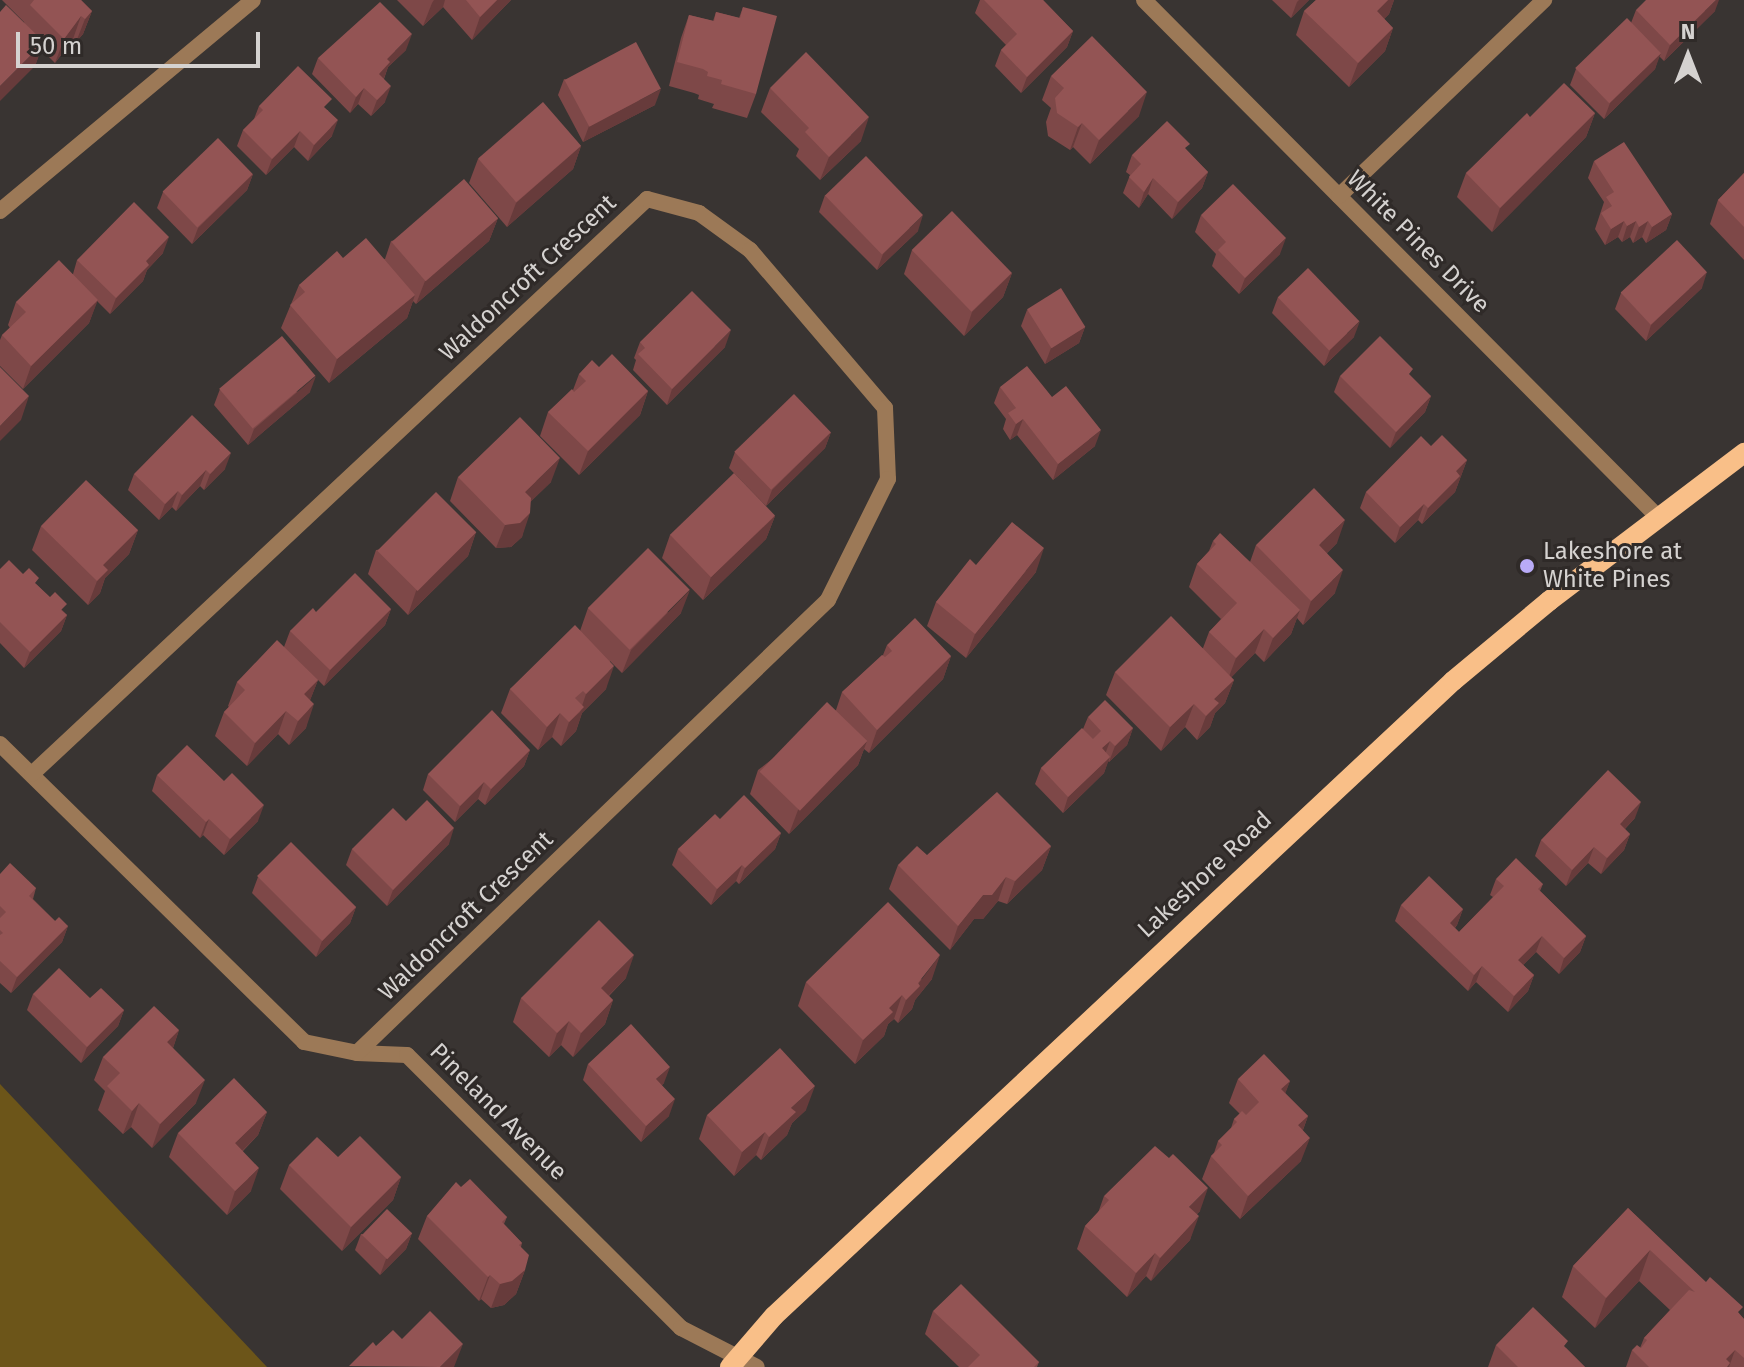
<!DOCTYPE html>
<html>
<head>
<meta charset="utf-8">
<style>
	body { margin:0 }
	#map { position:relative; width:1744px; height:1367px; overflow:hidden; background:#393432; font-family:"Fira Sans",sans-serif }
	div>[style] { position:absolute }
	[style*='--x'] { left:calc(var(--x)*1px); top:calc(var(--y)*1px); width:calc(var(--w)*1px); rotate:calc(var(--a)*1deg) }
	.green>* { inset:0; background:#6c5519 }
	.minor>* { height:16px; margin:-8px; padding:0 8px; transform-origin:8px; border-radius:8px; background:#9c7957 }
	.primary>* { height:20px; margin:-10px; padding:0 10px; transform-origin:10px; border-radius:10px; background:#f9bf88 }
	.wall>* { inset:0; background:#7e4848 }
	.shaded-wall>* { inset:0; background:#673b3b }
	.building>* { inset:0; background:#935454; transform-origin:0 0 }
	.dots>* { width:22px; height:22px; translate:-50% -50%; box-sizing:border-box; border:4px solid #2f2a28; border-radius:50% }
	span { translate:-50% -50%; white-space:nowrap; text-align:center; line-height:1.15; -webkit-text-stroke:6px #2f2a28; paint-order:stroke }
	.street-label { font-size:24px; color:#d5d2d0 }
	.poi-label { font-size:24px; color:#d5d2d0 }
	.left { translate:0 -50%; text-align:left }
	.north { position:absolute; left:1648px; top:16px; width:80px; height:80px; -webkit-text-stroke:6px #2f2a28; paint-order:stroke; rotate:0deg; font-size:22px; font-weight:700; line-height:32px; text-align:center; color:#d5d2d0 }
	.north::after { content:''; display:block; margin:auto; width:28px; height:36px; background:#d5d2d0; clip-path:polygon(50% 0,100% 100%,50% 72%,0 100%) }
	.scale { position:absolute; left:16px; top:32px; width:244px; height:36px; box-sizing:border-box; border:4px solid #d5d2d0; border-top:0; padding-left:10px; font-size:24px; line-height:28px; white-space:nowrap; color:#d5d2d0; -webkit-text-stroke:6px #2f2a28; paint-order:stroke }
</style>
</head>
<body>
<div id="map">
	<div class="green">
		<div style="clip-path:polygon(0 1084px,267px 1367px,0 1367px)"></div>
	</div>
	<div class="minor">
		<div style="--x:1144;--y:0;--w:729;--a:45.17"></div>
		<div style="--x:1339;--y:196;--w:284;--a:-43.7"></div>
		<div style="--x:0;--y:211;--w:329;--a:-39.8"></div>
		<div style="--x:0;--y:744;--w:426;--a:44.4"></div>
		<div style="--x:304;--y:1042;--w:54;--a:11.7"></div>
		<div style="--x:357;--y:1053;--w:50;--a:2.3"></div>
		<div style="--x:407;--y:1055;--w:387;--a:44.9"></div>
		<div style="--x:681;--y:1328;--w:85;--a:27.2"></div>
		<div style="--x:32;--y:774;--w:842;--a:-43.07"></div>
		<div style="--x:647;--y:199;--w:54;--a:15.1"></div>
		<div style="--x:699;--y:213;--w:63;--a:36"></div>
		<div style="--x:750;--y:250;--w:208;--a:49.5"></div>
		<div style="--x:885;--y:408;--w:71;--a:87.6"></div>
		<div style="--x:888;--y:479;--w:135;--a:116.4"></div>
		<div style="--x:828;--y:600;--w:653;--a:136.12"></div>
	</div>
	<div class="primary">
		<div style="--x:730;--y:1367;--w:67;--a:-49.2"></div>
		<div style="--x:774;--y:1316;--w:930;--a:-43.08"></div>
		<div style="--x:1453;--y:681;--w:125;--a:-39.8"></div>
		<div style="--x:1549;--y:601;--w:245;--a:-37.2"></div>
	</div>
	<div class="wall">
		<div style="clip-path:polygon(2px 0,81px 0,92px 11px,83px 34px,76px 42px,73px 39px,55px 63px,41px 49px,35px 66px,24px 22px)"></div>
		<div style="clip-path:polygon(397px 0,511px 0,472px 40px,443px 7px,423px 26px)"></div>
		<div style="clip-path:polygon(980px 0,1043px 0,1073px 31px,1067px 47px,1021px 93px,995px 66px,1001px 50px,1006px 45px,975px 13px)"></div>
		<div style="clip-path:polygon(1272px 0,1309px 0,1291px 18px)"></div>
		<div style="clip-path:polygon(1316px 0,1394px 0,1389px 14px,1384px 19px,1393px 28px,1385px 51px,1349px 87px,1296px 35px,1304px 11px)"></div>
		<div style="clip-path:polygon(743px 7px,756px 94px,747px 118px,712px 108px,714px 104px,698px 99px,699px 95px,694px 93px,669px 86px,681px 38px,689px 15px,713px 21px,716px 12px,739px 18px)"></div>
		<div style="clip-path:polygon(1636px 10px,1715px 11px,1664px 61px,1659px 56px,1655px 69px,1604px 119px,1570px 85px,1576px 69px,1631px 23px)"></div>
		<div style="clip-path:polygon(406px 50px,388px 67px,384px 79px,385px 102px,371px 116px,358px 104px,350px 113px,312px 74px,318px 58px)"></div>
		<div style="clip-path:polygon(1051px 76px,1139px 116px,1090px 164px,1073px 147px,1070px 150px,1048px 136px,1046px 122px,1051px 108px,1042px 100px)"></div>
		<div style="clip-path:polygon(564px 79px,655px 105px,583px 142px,558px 95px)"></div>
		<div style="clip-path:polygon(770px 88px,861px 141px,820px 180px,796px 156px,799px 149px,761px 112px)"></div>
		<div style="clip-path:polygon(259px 106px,328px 110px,332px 136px,308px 161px,294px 147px,266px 175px,237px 146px,243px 130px,254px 119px)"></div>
		<div style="clip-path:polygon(1595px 113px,1586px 137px,1492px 232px,1457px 197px,1466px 173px,1530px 117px)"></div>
		<div style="clip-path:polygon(581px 146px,573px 169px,507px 227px,469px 183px,478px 159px)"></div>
		<div style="clip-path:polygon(1187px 151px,1208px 172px,1202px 188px,1172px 219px,1148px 194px,1139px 208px,1123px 193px,1130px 175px,1126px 172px,1132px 155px)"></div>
		<div style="clip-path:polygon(1594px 161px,1672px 214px,1666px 230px,1646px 243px,1642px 237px,1633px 243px,1630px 237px,1622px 242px,1618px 237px,1605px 245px,1595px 229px,1604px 202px,1588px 178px)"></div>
		<div style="clip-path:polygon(1744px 173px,1744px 260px,1710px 224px,1718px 200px)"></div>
		<div style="clip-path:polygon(253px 174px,247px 190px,192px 244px,157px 208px,163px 192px)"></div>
		<div style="clip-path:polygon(825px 195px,918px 231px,877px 270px,819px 212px)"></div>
		<div style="clip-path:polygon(1201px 215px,1280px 254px,1239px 294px,1212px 266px,1216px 254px,1195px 232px)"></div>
		<div style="clip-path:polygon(498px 218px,489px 241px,416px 304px,413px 301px,407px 318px,329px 383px,281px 328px,299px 285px,343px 258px,385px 259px,391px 241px)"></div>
		<div style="clip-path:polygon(912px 250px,1012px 273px,1003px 297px,964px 336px,904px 274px)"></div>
		<div style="clip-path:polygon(163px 253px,147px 270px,143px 281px,110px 314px,97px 301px,89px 323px,23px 389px,0 366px,0 340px,2px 335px,10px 328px,8px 325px,16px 302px,73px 274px,77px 260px)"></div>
		<div style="clip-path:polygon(1702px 288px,1646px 341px,1615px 309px,1621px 293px)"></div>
		<div style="clip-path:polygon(1278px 297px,1354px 337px,1324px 366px,1272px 313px)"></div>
		<div style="clip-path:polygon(1027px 310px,1085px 327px,1079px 343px,1045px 364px,1021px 326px)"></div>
		<div style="clip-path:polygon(640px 342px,725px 347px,667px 405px,633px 370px,636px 360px,634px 358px)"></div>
		<div style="clip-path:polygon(599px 367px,648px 391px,640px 415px,579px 475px,540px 436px,548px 412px,573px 390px,579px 374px)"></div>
		<div style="clip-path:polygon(1340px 376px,1431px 396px,1425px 412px,1390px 448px,1334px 392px)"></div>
		<div style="clip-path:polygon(1000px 387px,1052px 397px,1095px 446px,1053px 480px,1017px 435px,1010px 440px,1003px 429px,1006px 419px,994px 403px)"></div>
		<div style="clip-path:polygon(220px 389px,310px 392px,248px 445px,214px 405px)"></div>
		<div style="clip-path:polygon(831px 432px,825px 448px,766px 506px,729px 468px,735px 452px)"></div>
		<div style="clip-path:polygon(1431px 446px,1467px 460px,1455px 492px,1422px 524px,1418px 520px,1395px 543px,1360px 508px,1366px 492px)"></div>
		<div style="clip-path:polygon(225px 469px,204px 490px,200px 486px,176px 511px,172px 507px,159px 520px,128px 490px,134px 474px)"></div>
		<div style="clip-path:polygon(458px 477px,551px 482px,530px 502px,522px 537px,511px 547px,496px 548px,450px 501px)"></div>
		<div style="clip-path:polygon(775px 516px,766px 539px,703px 600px,662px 558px,670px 535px)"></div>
		<div style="clip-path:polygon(41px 526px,138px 530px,129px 554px,105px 578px,100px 593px,88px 605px,32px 550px)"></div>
		<div style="clip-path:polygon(476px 532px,468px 556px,408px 615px,368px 574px,376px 550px)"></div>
		<div style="clip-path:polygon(1213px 541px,1250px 562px,1256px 545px,1337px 543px,1327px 553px,1335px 593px,1303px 625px,1297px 618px,1291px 634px,1264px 662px,1255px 653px,1231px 677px,1234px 680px,1225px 703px,1215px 713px,1210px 727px,1197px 740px,1185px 727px,1161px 751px,1106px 695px,1115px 672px,1203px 648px,1209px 632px,1221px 619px,1189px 587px,1197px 564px,1209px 551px)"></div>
		<div style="clip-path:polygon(976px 565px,1036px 572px,966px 658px,927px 626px,936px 602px)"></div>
		<div style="clip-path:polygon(0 569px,23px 574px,37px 585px,67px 615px,61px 631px,24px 668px,0 643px)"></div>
		<div style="clip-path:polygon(588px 608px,681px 613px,622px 673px,610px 661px,606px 689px,582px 713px,576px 731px,561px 746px,552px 737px,538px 750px,501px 713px,510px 689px,580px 631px)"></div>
		<div style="clip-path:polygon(391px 609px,385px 625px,324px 686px,318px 680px,310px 700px,306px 728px,289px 745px,278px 734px,247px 766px,215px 736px,224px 712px,229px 707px,228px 706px,237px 682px,284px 647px,290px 631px,316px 612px)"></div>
		<div style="clip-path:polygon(887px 645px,951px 656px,943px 679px,869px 753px,864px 749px,858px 765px,789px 834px,750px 794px,758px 770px,836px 710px,842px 692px,883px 655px)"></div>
		<div style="clip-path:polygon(1088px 717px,1133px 728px,1127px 745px,1109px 762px,1108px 761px,1104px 773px,1063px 813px,1035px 784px,1041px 768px,1083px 729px)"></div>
		<div style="clip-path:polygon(530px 750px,524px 766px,485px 805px,478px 799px,455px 822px,423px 790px,428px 774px)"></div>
		<div style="clip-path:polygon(157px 775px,258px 821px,224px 855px,203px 835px,200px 838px,152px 791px)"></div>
		<div style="clip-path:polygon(1635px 818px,1625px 829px,1630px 834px,1624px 850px,1601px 874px,1588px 863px,1566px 886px,1535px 856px,1541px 840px)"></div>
		<div style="clip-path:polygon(720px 819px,781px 833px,775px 849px,739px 884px,736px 881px,711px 905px,672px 865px,678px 849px)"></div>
		<div style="clip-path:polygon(406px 821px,449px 844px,387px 906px,346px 865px,352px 849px)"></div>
		<div style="clip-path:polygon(1051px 846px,1042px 870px,1007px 904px,998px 901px,983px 919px,974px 919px,950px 950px,889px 889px,898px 865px,927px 855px)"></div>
		<div style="clip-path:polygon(0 874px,36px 888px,33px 899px,55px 921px,68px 926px,62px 942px,11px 993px,0 983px)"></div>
		<div style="clip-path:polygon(258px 877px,356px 907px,350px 923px,316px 957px,252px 893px)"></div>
		<div style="clip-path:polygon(1496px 879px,1543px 884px,1540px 891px,1586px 936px,1580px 952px,1559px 974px,1536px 952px,1523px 965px,1534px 975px,1528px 991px,1508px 1012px,1476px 982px,1468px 991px,1395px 921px,1401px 905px,1463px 909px,1457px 925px,1455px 928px,1459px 932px,1493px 897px,1490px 895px)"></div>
		<div style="clip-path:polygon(626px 978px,609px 996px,613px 1000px,605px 1024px,573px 1057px,561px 1045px,549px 1057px,513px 1022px,521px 998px)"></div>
		<div style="clip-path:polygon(932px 979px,915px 1000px,912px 1009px,898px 1023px,894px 1019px,888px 1024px,884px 1036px,855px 1064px,798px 1006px,806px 982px)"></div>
		<div style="clip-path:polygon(33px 994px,90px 998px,124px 1010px,118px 1026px,81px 1063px,27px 1010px)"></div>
		<div style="clip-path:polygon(179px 1030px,173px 1048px,196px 1103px,152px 1148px,131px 1127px,123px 1134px,98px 1110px,105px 1091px,94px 1080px,103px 1057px)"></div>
		<div style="clip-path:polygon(588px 1064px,664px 1083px,662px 1085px,669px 1116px,641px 1142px,583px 1080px)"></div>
		<div style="clip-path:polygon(1238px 1079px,1290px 1081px,1285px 1093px,1308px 1116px,1303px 1130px,1301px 1161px,1240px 1219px,1202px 1179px,1211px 1156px,1214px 1153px,1218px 1141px,1231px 1128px,1234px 1119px,1240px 1114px,1229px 1103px)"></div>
		<div style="clip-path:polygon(806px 1110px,792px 1123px,787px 1135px,761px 1160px,756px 1155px,734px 1176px,699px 1139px,707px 1115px)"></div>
		<div style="clip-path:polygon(267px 1112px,258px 1135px,243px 1151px,251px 1191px,227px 1215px,169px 1157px,178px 1133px)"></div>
		<div style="clip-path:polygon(338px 1157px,401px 1177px,393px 1200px,342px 1251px,280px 1189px,289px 1165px)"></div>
		<div style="clip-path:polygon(461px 1187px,507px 1217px,504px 1224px,522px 1243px,521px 1247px,525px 1270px,516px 1294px,504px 1305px,491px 1308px,481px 1299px,479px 1301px,418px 1239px,427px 1216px)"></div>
		<div style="clip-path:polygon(1104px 1196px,1200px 1211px,1197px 1214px,1190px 1240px,1151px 1281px,1146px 1276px,1127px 1297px,1077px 1249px,1085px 1226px,1098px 1213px)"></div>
		<div style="clip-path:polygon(1628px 1208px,1744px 1319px,1744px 1367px,1626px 1367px,1632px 1350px,1640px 1348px,1644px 1338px,1670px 1310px,1639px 1281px,1595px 1328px,1562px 1297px,1573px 1266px)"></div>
		<div style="clip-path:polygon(412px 1233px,406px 1249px,380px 1275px,355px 1250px,361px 1234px)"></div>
		<div style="clip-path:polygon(933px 1311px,1039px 1362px,1037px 1367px,959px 1367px,925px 1334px)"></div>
		<div style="clip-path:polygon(1496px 1345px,1566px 1348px,1585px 1367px,1488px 1367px)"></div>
	</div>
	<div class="shaded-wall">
		<div style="clip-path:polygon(434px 0,445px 0,443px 7px,423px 26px,432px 3px)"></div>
		<div style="clip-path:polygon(497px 0,511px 0,472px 40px,480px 17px)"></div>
		<div style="clip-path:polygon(1299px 0,1309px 0,1291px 18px,1297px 2px)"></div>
		<div style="clip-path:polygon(1388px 0,1394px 0,1389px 14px,1369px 35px,1377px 11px)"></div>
		<div style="clip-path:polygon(1716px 0,1719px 0,1715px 11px,1664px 61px,1670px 45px)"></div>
		<div style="clip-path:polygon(92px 11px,83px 34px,76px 42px,85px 19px)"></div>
		<div style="clip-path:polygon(81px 16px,73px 39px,55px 63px,64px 39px)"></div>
		<div style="clip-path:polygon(1393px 28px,1385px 51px,1349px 87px,1358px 63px)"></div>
		<div style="clip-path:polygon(1073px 31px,1067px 47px,1021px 93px,1027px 77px)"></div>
		<div style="clip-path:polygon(412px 34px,406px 50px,388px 67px,384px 78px,373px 90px,379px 74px,387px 59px)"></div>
		<div style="clip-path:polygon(44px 42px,35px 66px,0 101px,0 86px)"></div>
		<div style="clip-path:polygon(1661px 53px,1655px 69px,1604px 119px,1610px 103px)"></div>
		<div style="clip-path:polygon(391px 86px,385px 102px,371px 116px,377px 100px)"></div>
		<div style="clip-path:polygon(364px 88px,358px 104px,350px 113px,356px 97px)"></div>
		<div style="clip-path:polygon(661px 89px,655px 105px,583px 142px,589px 126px)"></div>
		<div style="clip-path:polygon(1147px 92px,1139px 116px,1090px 164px,1099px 140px)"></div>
		<div style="clip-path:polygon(1595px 113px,1586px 137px,1492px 232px,1500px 208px)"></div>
		<div style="clip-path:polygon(869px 117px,861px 141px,820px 180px,829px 157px)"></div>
		<div style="clip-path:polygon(338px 120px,332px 136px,308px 161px,314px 145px)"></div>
		<div style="clip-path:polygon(1082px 123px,1073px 147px,1070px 150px,1078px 127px)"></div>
		<div style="clip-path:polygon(300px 131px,294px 147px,266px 175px,272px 159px)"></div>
		<div style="clip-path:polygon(581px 146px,573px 169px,507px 227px,516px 203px)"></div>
		<div style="clip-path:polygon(1208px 172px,1202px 188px,1172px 219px,1178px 202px)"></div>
		<div style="clip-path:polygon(253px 174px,247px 190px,192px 244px,198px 228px)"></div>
		<div style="clip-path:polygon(1153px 178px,1148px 194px,1139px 208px,1144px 192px)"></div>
		<div style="clip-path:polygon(1672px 214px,1666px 230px,1646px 243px,1652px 227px)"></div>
		<div style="clip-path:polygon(923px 215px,918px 231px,877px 270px,883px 254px)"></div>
		<div style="clip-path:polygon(498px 218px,489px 241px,416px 304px,425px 281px)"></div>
		<div style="clip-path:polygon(1624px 221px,1618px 237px,1605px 245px,1611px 229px)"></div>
		<div style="clip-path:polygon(1636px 221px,1630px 237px,1622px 242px,1627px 226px)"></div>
		<div style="clip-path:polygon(1648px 221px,1642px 237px,1633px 243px,1639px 227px)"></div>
		<div style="clip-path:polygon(169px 237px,163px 253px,147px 270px,143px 281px,110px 314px,116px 298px,146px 261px)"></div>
		<div style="clip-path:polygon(1286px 238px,1280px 254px,1239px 294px,1245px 278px)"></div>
		<div style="clip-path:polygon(1707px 272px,1702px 288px,1646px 341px,1651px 325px)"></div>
		<div style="clip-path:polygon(1012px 273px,1003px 297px,964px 336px,972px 312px)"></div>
		<div style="clip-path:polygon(415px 295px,407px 318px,329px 383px,337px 359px)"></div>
		<div style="clip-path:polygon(98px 300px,89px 323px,23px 389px,31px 366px)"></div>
		<div style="clip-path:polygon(1360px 321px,1354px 337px,1324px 366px,1330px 350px)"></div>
		<div style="clip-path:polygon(1085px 327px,1079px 343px,1045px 364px,1051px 348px)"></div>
		<div style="clip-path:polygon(731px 330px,725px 347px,667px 405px,672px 389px)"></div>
		<div style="clip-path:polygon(316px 376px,310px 392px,248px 445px,254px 429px)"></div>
		<div style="clip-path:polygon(648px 391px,640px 415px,579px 475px,588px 451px)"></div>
		<div style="clip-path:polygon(29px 396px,21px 420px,0 441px,0 426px)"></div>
		<div style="clip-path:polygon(1431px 396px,1425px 412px,1390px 448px,1396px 432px)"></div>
		<div style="clip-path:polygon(1023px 419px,1017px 435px,1010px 440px,1016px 424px)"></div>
		<div style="clip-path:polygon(1101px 430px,1095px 446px,1053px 480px,1058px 464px)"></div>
		<div style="clip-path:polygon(831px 432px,825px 448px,766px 506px,772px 490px)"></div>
		<div style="clip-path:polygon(231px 453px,225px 469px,204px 490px,210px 474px)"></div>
		<div style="clip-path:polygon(560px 458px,551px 482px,516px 516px,525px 492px)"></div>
		<div style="clip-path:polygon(1467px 460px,1455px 492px,1422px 524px,1428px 508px,1456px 471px)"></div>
		<div style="clip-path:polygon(206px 470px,200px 486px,176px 511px,182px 495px)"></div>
		<div style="clip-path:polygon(178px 491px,172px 507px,159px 520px,165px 504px)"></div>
		<div style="clip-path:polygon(1424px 504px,1418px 520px,1395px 543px,1400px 527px)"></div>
		<div style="clip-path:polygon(530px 513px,522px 537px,511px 547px,496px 548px,505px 525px)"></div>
		<div style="clip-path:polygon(775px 516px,766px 539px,703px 600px,711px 577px)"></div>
		<div style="clip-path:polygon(1345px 520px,1337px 543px,1311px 568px,1319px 545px)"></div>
		<div style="clip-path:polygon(138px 530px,129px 554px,105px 578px,100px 593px,88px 605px,103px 565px)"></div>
		<div style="clip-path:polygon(476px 532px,468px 556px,408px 615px,416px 591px)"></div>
		<div style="clip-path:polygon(1044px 548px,1036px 572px,966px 658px,975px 634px)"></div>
		<div style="clip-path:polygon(1343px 570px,1335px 593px,1303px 625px,1311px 601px)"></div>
		<div style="clip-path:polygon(690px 590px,681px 613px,622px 673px,631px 650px)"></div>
		<div style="clip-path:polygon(391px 609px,385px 625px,324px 686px,330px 670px)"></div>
		<div style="clip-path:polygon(1300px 610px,1291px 634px,1264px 662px,1273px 638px)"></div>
		<div style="clip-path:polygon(67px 615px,61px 631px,24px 668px,30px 652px)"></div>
		<div style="clip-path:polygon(1264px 629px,1255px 653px,1227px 682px,1236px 658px)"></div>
		<div style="clip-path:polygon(951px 656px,943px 679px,869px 753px,877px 730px)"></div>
		<div style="clip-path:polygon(614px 666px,606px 689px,582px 713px,576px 731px,561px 746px,569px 722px,580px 712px,586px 694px)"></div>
		<div style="clip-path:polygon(318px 680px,309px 703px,304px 694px)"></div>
		<div style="clip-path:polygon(1234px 680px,1225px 703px,1215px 713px,1210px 727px,1197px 740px,1206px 716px,1214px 699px)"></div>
		<div style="clip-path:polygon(314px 704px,306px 728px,289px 745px,298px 721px)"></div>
		<div style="clip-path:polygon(1194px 704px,1185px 727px,1161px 751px,1170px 727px)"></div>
		<div style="clip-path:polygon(286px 711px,278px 734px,247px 766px,255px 743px)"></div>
		<div style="clip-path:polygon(560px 713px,552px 737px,538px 750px,547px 727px)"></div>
		<div style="clip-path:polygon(1133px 728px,1127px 745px,1109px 762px,1115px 746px)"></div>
		<div style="clip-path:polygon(867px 741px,858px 765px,789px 834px,798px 810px)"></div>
		<div style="clip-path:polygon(1110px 741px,1104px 757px,1102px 748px)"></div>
		<div style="clip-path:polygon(530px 750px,524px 766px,485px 805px,491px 789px)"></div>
		<div style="clip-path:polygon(1110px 757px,1104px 773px,1063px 813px,1068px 797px)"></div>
		<div style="clip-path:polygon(484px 782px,478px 799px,455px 822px,460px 806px)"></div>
		<div style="clip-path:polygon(1641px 802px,1635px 818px,1614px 840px,1620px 824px)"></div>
		<div style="clip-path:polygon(264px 805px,258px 821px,224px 855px,230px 839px)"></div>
		<div style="clip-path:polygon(209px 819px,203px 835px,200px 838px,206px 822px)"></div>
		<div style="clip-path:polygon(454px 828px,449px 844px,387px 906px,393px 890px)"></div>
		<div style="clip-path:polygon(781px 833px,775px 849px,739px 884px,745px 868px)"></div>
		<div style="clip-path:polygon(1630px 834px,1624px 850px,1601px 874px,1607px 858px)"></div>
		<div style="clip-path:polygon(1051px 846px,1042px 870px,1007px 904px,1015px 881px)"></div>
		<div style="clip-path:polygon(1594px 847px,1588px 863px,1566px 886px,1572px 870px)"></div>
		<div style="clip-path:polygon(742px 865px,736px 881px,711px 905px,717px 889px)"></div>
		<div style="clip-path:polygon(1006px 877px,998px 901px,983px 919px,974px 919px,950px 950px,958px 926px,983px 895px)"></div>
		<div style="clip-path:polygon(356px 907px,350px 923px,316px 957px,322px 941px)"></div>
		<div style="clip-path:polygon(1463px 909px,1457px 925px,1444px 939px,1450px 923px)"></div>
		<div style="clip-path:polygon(68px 926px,62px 942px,11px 993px,17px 977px)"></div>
		<div style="clip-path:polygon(1542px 936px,1536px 952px,1512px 976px,1518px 960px)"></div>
		<div style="clip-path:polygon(1586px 936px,1580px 952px,1559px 974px,1564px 958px)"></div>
		<div style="clip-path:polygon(634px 955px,626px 978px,592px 1012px,601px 988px)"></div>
		<div style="clip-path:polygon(940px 955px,932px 979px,915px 1000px,912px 1009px,898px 1023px,906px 1000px)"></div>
		<div style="clip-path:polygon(1482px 966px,1476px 982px,1468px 991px,1474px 975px)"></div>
		<div style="clip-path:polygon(1534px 975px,1528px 991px,1508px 1012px,1514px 996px)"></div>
		<div style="clip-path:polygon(902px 995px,894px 1019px,888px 1024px,884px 1036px,855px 1064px,863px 1040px,889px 1008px)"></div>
		<div style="clip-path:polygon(613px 1000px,605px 1024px,573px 1057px,581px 1033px)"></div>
		<div style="clip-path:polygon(124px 1010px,118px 1026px,81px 1063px,87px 1047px)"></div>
		<div style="clip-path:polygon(569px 1021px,561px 1045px,549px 1057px,557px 1033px)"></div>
		<div style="clip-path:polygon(179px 1030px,171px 1054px,167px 1042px)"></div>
		<div style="clip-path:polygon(670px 1067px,664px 1083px,650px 1096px,656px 1079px)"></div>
		<div style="clip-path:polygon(205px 1080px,196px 1103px,152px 1148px,160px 1124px)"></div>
		<div style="clip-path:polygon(1290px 1081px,1281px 1105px,1281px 1089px)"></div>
		<div style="clip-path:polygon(815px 1086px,806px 1110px,792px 1123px,787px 1135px,761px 1160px,769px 1137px,791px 1108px)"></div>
		<div style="clip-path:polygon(675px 1099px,669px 1116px,641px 1142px,646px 1126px)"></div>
		<div style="clip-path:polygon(139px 1103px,131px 1127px,123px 1134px,132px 1111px)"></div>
		<div style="clip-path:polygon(267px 1112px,258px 1135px,226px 1167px,235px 1143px)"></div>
		<div style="clip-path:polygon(1308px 1116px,1299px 1140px,1298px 1125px)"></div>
		<div style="clip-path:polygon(765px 1132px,756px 1155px,734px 1176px,742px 1152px)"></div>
		<div style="clip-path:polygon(1310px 1138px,1301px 1161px,1240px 1219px,1248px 1196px)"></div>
		<div style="clip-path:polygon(259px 1168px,251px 1191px,227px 1215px,235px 1191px)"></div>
		<div style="clip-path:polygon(401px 1177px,393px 1200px,342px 1251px,351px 1227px)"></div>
		<div style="clip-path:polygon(1208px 1188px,1200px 1211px,1181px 1231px,1189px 1207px)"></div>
		<div style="clip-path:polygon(1199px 1216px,1190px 1240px,1151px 1281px,1160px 1258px)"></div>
		<div style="clip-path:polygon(412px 1233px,406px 1249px,380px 1275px,386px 1259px)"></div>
		<div style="clip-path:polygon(1650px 1250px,1639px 1281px,1595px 1328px,1606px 1298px)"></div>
		<div style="clip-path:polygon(1155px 1253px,1146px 1276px,1127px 1297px,1136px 1273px)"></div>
		<div style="clip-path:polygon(525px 1270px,516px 1294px,504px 1305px,491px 1308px,500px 1284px)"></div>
		<div style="clip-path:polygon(490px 1275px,481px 1299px,479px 1301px,488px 1277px)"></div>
		<div style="clip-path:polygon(463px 1344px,454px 1367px,440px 1367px)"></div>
		<div style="clip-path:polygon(1735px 1350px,1729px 1367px,1724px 1367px,1726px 1359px)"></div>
	</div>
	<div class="building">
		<div style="clip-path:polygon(34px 0,81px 0,92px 11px,85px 19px,81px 16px,64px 39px,30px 5px)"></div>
		<div style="clip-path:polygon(466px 0,497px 0,480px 17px)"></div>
		<div style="clip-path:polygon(984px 0,1043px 0,1073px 31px,1027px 77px,1001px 50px,1017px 34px)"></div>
		<div style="clip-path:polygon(1316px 0,1388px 0,1377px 11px,1393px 28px,1358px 63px,1304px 11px)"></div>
		<div style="clip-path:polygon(1646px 0,1716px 0,1670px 45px,1636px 10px)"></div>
		<div style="clip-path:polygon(380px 2px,412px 34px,387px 59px,390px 62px,379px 74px,391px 86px,377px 100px,364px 88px,356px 97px,318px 58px)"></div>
		<div style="clip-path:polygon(6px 5px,44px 42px,0 86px,0 12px)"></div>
		<div style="clip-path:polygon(743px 7px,777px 16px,756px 94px,721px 84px,722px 80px,707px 76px,708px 72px,703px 69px,677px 62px,689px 15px,714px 21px,716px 12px,740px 18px)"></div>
		<div style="left:1627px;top:18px;width:49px;height:72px;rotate:46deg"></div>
		<div style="clip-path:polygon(1092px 36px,1147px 92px,1099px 140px,1082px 123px,1078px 127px,1057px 113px,1055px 98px,1064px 88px,1051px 76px)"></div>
		<div style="left:636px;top:42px;width:53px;height:81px;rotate:62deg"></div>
		<div style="clip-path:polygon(806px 52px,869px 117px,829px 157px,805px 132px,809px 128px,770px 88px)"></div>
		<div style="clip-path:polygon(298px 66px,332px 99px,324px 107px,338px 120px,314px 145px,300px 131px,272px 159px,243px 130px,263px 110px,259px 106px)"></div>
		<div style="clip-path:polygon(1564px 83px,1595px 113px,1500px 208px,1466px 173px,1527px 113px,1530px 117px)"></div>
		<div style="left:543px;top:102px;width:58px;height:86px;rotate:49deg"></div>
		<div style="clip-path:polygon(1167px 121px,1190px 144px,1185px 148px,1208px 172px,1178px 202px,1153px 178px,1144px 192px,1129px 177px,1141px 164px,1132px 155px)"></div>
		<div style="left:218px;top:138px;width:50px;height:77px;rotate:46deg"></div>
		<div style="clip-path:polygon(1624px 142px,1672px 214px,1652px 227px,1648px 221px,1639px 227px,1636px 221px,1627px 226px,1624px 221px,1611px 229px,1601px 213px,1612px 206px,1606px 197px,1614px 192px,1594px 161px)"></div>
		<div style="left:866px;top:156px;width:82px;height:57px;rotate:46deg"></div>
		<div style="clip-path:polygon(1744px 173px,1744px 227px,1718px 200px)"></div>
		<div style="left:464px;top:179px;width:52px;height:96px;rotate:49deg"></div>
		<div style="clip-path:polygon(1233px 184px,1286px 238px,1245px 278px,1218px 250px,1226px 242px,1201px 215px)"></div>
		<div style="clip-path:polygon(134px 202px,169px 237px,146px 261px,149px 265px,116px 298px,77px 260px)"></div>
		<div style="left:952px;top:211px;width:86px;height:56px;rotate:46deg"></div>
		<div style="clip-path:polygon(366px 238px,415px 295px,337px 359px,290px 305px,305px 292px,299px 285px,337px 251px,343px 258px)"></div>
		<div style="left:1677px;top:240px;width:44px;height:77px;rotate:47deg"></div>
		<div style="clip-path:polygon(59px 260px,98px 300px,31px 366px,2px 335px,26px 312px,16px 302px)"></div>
		<div style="left:1308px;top:268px;width:74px;height:42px;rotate:46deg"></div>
		<div style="left:1061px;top:288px;width:46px;height:40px;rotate:58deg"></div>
		<div style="clip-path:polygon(692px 291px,731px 330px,672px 389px,638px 354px,645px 348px,640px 342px)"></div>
		<div style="left:282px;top:336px;width:52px;height:82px;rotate:50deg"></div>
		<div style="clip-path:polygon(1380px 336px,1413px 369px,1409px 374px,1431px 396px,1396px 432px,1340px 376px)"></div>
		<div style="clip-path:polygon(612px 354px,648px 391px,588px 451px,548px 412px,572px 389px,574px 392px,586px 381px,579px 374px,592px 360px,599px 367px)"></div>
		<div style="clip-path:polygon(1027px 366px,1052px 397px,1066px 386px,1101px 430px,1058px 464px,1023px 419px,1016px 424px,1008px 413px,1016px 408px,1000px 387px)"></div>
		<div style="clip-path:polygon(0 367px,29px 396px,0 426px)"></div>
		<div style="left:794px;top:394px;width:53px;height:83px;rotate:46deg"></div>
		<div style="clip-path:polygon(192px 415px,231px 453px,210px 474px,206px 470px,182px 495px,178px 491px,165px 504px,134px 474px)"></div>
		<div style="clip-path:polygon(520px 417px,560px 458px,525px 492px,531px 498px,530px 513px,520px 523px,505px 525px,458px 477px)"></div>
		<div style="clip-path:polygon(1442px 435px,1467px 460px,1456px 471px,1460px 476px,1428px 508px,1424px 504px,1400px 527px,1366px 492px,1421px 436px,1431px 446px)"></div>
		<div style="left:734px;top:473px;width:59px;height:89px;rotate:46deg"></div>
		<div style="clip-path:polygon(86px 480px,138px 530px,103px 565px,108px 570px,97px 581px,41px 526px)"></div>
		<div style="clip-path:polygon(1314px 488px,1345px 520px,1319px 545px,1343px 570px,1311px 601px,1256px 545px)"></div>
		<div style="left:436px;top:492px;width:57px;height:83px;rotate:45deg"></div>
		<div style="clip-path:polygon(1012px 522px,1044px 548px,975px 634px,936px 602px,970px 559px,976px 565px)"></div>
		<div style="clip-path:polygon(1220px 533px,1300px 610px,1273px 638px,1264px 629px,1236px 658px,1209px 632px,1237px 603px,1197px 564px,1216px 544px,1213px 541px)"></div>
		<div style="left:648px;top:548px;width:59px;height:85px;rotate:45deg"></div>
		<div style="clip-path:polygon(9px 560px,23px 574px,29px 568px,39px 578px,35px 583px,50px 597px,55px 592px,67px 604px,61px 610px,67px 615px,30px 652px,0 622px,0 569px)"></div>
		<div style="clip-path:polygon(355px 573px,391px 609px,330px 670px,290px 631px,313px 608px,316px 612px)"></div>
		<div style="clip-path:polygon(1171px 616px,1234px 680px,1214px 699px,1219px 703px,1206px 716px,1194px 704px,1170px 727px,1115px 672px)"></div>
		<div style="clip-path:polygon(915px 618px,951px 656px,877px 730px,842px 692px,882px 655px,885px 657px,892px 651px,887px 645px)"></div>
		<div style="clip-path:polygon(575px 625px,614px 666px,586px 694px,583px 691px,575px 698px,584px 707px,569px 722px,560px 713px,547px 727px,510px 689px)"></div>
		<div style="clip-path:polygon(277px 640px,318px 680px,304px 694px,314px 704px,298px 721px,286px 711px,255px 743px,224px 712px,245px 690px,237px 682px)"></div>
		<div style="clip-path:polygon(1105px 700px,1133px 728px,1115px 746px,1110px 741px,1102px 748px,1110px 757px,1068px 797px,1041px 768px,1082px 728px,1093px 739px,1101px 731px,1088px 717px)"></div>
		<div style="left:827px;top:702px;width:56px;height:97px;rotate:44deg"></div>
		<div style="clip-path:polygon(492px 710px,530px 750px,491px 789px,484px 782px,460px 806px,428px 774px)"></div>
		<div style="clip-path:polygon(187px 745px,224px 781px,232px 773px,264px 805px,230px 839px,209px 819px,206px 822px,157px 775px)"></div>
		<div style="clip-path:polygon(1608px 770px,1641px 802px,1620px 824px,1630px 834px,1607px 858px,1594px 847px,1572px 870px,1541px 840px)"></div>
		<div style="clip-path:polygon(997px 792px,1051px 846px,1015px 881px,1006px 877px,992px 895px,983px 895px,958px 926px,898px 865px,917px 846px,927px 855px)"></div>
		<div style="clip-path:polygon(744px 795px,781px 833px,745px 868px,742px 865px,717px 889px,678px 849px,715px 814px,720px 819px)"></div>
		<div style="clip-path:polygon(427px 800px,454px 828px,393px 890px,352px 849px,393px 808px,406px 821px)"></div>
		<div style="left:291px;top:842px;width:92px;height:48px;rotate:45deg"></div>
		<div style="clip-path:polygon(1516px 858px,1543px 884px,1538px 889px,1586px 936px,1564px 958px,1542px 936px,1518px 960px,1534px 975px,1514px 996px,1482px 966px,1474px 975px,1401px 905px,1429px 876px,1463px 909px,1450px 923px,1459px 932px,1504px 886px,1496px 879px)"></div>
		<div style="clip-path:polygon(10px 863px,36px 888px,29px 896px,55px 921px,59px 917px,68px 926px,17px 977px,0 961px,0 935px,3px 933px,0 930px,0 918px,6px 912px,0 906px,0 874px)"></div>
		<div style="clip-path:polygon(888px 902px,940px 955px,918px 983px,920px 986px,906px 1000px,902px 995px,889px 1008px,893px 1012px,863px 1040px,806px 982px)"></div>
		<div style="clip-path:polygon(599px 920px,634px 955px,601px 988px,613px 1000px,581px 1033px,569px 1021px,557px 1033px,521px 998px)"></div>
		<div style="clip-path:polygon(59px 968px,90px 998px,101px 988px,124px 1010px,87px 1047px,33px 994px)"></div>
		<div style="clip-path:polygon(154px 1006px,179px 1030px,167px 1042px,205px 1080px,160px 1124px,139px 1103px,132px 1111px,107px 1086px,120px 1073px,103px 1057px)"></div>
		<div style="clip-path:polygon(631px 1024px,670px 1067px,656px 1079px,675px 1099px,646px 1126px,588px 1064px)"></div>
		<div style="clip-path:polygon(780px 1048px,815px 1086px,791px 1108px,796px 1112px,769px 1137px,765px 1132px,742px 1152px,707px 1115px)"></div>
		<div style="clip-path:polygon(1264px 1054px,1290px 1081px,1281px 1089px,1308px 1116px,1298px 1125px,1310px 1138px,1248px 1196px,1211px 1156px,1222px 1145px,1218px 1141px,1237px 1122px,1234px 1119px,1242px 1111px,1246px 1115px,1259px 1102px,1238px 1079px)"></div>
		<div style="clip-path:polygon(234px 1078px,267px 1112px,235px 1143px,259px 1168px,235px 1191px,178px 1133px)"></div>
		<div style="clip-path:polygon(360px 1136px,401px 1177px,351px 1227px,289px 1165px,317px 1137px,338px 1157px)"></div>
		<div style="clip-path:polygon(1155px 1146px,1169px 1158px,1173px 1154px,1208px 1188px,1189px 1207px,1199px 1216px,1160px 1258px,1155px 1253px,1136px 1273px,1085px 1226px,1109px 1200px,1104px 1196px)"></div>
		<div style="clip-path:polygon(470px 1179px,507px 1217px,502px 1222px,522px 1243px,519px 1245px,529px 1255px,525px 1270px,512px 1281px,500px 1284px,490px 1275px,488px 1277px,427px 1216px,456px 1182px,461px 1187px)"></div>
		<div style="clip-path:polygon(1628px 1208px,1706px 1282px,1710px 1277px,1743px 1307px,1738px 1312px,1744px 1319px,1744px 1358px,1735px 1350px,1726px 1359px,1730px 1363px,1727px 1367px,1649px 1367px,1632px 1350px,1637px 1345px,1641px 1348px,1647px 1340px,1644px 1338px,1689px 1290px,1695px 1292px,1650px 1250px,1606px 1298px,1573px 1266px)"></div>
		<div style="left:387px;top:1209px;width:35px;height:36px;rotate:44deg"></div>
		<div style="clip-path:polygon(961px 1284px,1039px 1362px,1034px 1367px,968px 1367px,980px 1355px,933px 1311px)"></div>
		<div style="clip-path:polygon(1533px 1307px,1568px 1341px,1564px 1346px,1585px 1367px,1518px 1367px,1496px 1345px)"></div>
		<div style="clip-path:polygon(430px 1311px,463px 1344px,440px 1367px,349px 1366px,373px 1342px,376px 1346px,393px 1330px,402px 1339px)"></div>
	</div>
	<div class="dots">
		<div style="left:1527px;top:566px;background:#b9abf7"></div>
	</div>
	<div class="street-label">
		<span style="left:1418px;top:242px;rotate:45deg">White Pines Drive</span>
		<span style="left:528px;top:278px;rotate:-43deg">Waldoncroft Crescent</span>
		<span style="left:1205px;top:875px;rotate:-43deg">Lakeshore Road</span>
		<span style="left:466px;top:916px;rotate:-44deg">Waldoncroft Crescent</span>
		<span style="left:498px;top:1112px;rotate:45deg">Pineland Avenue</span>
	</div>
	<div class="poi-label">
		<span class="left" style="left:1543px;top:566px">Lakeshore at<br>White Pines</span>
	</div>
	<div class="north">N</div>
	<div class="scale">50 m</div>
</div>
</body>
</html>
